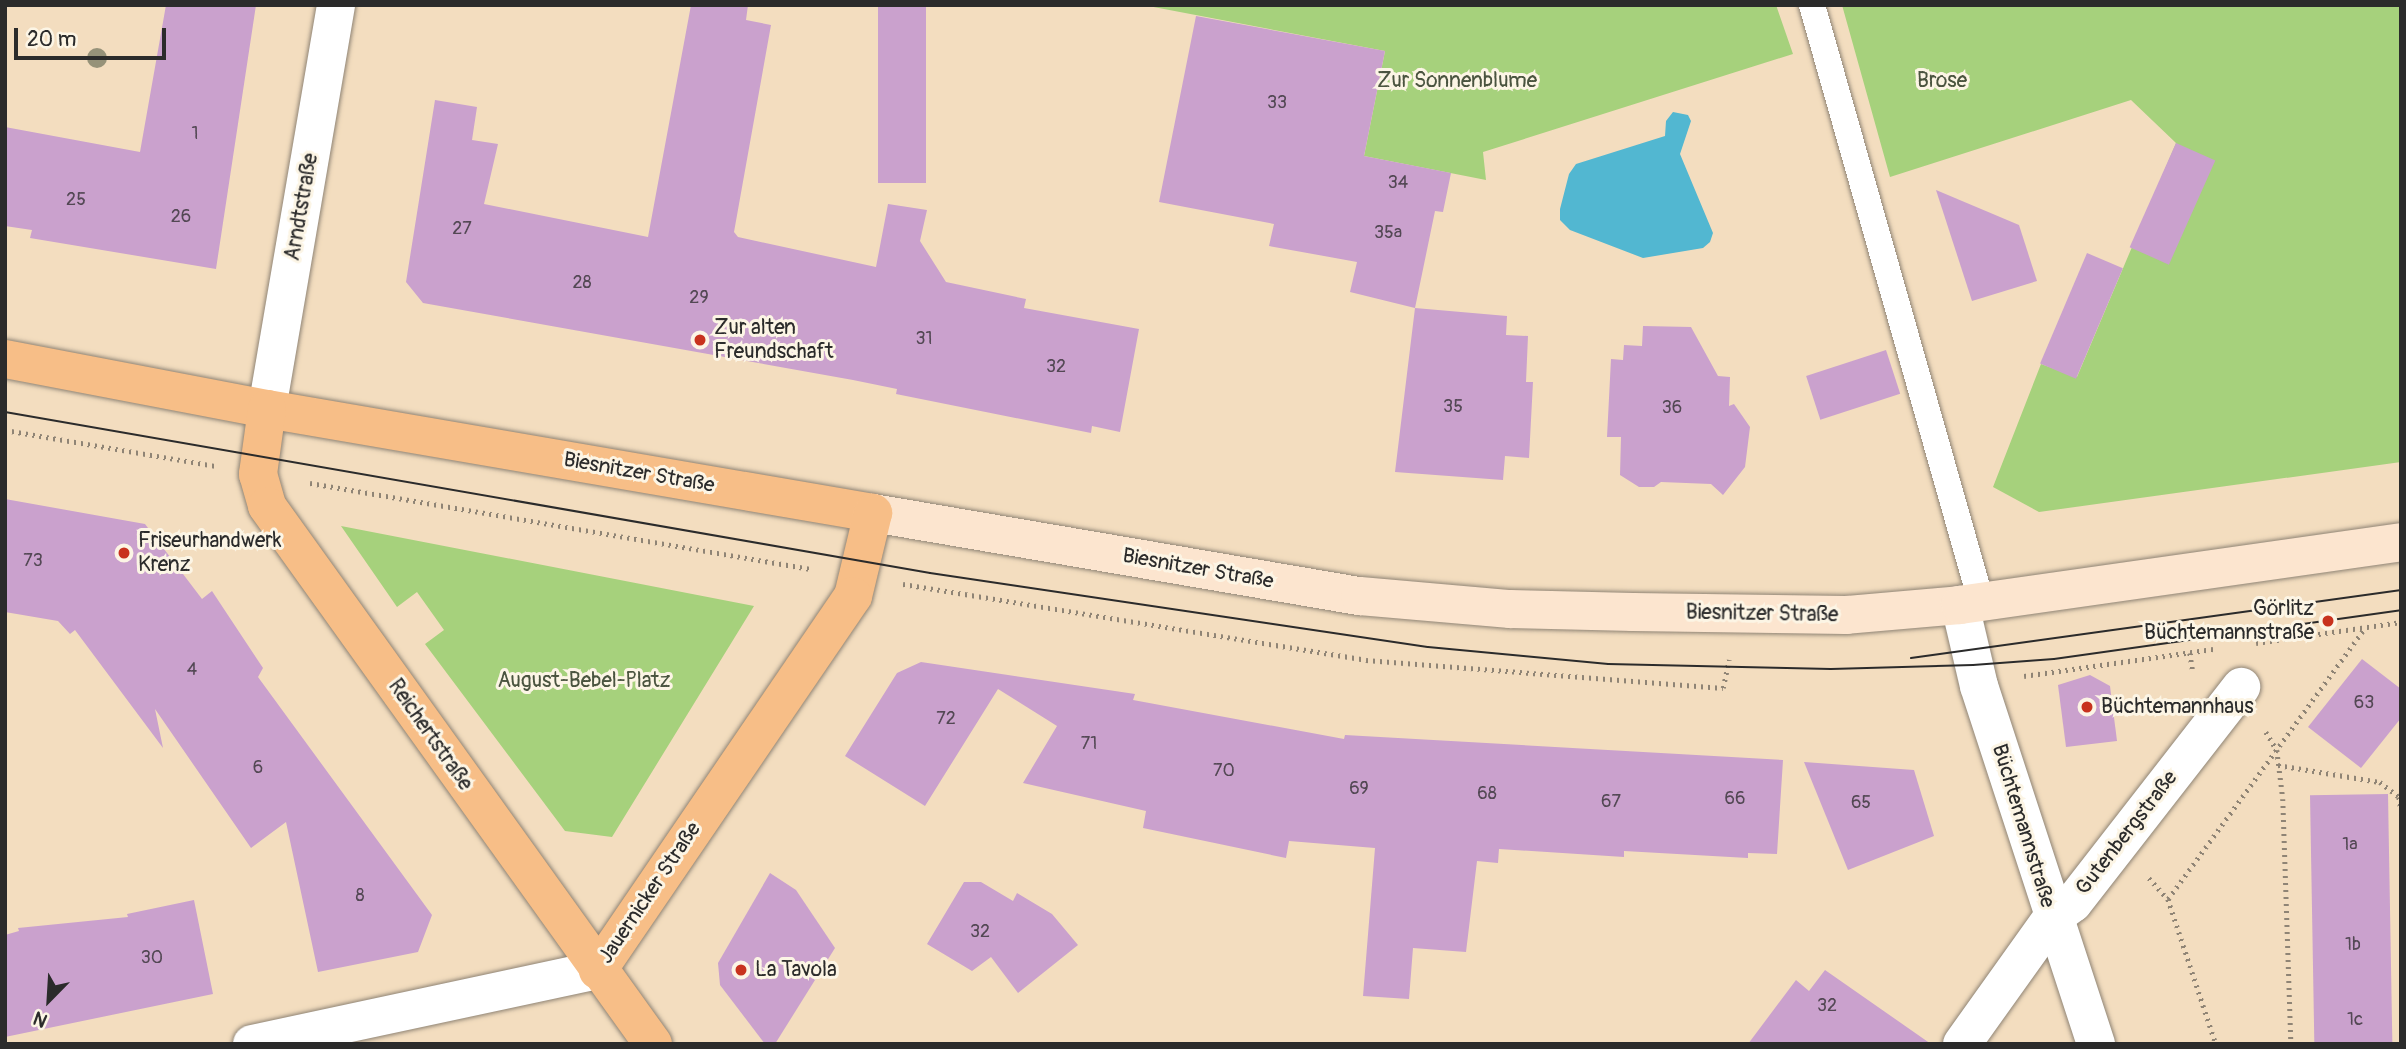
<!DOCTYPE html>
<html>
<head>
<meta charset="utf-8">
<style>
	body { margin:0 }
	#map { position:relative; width:2406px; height:1049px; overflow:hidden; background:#f3ddbf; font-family:Pangolin,sans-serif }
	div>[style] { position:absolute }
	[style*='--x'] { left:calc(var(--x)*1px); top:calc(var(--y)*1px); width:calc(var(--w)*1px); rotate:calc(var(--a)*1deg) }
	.green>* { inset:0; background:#a6d17c }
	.water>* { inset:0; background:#52b7d1 }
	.building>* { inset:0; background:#caa1cd; transform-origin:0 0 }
	.path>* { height:4.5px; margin-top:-2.25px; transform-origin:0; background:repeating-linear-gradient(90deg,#8f8475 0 2px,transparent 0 7px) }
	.roads { filter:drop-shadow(0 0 2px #8f8475) drop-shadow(0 0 2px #8f8475) }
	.service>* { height:26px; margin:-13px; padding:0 13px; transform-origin:13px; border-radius:13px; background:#fff }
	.minor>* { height:38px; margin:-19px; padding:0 19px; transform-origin:19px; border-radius:19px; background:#fff }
	.secondary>* { height:38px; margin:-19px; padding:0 19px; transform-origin:19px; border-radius:19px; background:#fce5cf }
	.primary>* { height:38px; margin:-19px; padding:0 19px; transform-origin:19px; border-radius:19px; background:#f7be87 }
	.tram>* { height:2px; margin:-1px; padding:0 1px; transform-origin:1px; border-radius:1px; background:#2b2b2b }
	.trees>* { width:20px; height:20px; margin:-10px; border-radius:50%; background:#969279 }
	.dots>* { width:19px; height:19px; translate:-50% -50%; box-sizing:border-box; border:4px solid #fcf5e5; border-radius:50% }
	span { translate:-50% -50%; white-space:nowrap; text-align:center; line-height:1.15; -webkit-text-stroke:6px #fcf5e5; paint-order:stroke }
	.number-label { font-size:18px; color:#534854 }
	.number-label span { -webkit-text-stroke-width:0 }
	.park-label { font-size:21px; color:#4a543f }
	.street-label { font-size:21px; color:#2b2b2b }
	.poi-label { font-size:21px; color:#2b2b2b }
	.left { translate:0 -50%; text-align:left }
	.right { translate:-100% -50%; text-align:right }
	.frame { position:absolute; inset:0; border:7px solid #2b2b2b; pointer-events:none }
	.north { position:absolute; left:14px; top:965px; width:70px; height:70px; -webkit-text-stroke:5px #fcf5e5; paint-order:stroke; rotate:204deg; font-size:19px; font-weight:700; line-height:28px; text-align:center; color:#2b2b2b }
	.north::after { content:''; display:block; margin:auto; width:24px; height:32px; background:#2b2b2b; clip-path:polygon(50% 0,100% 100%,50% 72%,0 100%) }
	.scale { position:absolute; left:14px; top:28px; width:152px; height:32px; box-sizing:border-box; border:4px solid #2b2b2b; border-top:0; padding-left:9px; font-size:21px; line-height:24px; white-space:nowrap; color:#2b2b2b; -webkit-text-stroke:5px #fcf5e5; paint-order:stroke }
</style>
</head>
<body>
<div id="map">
	<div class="green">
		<div style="clip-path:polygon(1143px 5px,1776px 5px,1793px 54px,1483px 152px,1486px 180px,1364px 156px,1385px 51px)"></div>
		<div style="clip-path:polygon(1842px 5px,2401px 5px,2401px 462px,2039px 512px,1993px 487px,2041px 364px,2077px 377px,2176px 143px,2131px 100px,1890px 177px)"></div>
		<div style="clip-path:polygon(341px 526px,754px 606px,612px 837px,565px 831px,425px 644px,444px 630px,417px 592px,397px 607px)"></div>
	</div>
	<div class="water">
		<div style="clip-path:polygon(1673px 112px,1688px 115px,1691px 121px,1680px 154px,1713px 233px,1710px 242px,1703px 248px,1643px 258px,1570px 230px,1560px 220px,1560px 209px,1569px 174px,1576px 164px,1665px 136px,1666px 121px)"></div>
	</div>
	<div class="building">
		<div style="clip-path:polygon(166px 5px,256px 5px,216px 269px,30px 238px,32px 230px,5px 226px,5px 127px,140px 152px)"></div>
		<div style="clip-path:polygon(691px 5px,748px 5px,746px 20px,771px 25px,734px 232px,738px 237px,876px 267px,888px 204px,927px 210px,920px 241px,946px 282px,1026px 299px,1024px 308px,1139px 329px,1120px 432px,1092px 426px,1091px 433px,896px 394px,897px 389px,853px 380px,423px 303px,406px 282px,435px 100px,477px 107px,472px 140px,498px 144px,484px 204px,648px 237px)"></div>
		<div style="left:878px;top:5px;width:48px;height:178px"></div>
		<div style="clip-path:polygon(1196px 16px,1385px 51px,1364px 156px,1451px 173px,1443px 212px,1435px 211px,1415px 308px,1350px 292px,1357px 262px,1269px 246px,1274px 224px,1159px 202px)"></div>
		<div style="left:2176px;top:143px;width:43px;height:114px;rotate:24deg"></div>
		<div style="clip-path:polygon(1936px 190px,2019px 225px,2037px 281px,1972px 301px)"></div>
		<div style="left:2087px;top:253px;width:39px;height:120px;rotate:23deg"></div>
		<div style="clip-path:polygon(1415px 308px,1507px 316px,1506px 335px,1528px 336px,1526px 382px,1533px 382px,1529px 458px,1505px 456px,1503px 480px,1395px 472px)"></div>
		<div style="clip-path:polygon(1643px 326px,1691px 327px,1718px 376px,1730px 377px,1729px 406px,1734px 404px,1750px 427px,1745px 467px,1723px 495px,1711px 484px,1661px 482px,1654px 487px,1639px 487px,1620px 475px,1621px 437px,1607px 437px,1611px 359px,1623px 360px,1624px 345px,1642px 346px)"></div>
		<div style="left:1886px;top:350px;width:46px;height:84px;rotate:72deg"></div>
		<div style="clip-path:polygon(5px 499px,145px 524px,202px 599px,212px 591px,263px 668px,258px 677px,432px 915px,418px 952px,318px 972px,286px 822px,251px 848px,155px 709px,163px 748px,75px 630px,70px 634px,58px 621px,5px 612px)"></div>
		<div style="clip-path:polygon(2362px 659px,2401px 689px,2401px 718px,2361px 768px,2308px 727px)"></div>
		<div style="clip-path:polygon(921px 662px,1135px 694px,1133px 700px,1344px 739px,1345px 735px,1783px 760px,1777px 854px,1748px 853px,1748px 858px,1624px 851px,1624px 857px,1499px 849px,1498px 863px,1477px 861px,1466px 952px,1413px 948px,1409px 999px,1363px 996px,1375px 848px,1289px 841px,1286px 858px,1143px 828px,1146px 811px,1023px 783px,1057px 726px,998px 689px,925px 806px,845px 756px,897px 673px)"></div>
		<div style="clip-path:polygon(2090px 675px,2110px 686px,2117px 741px,2066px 747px,2058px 685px)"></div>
		<div style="clip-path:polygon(1804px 762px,1914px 770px,1934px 836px,1848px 870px)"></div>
		<div style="left:2388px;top:794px;width:250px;height:78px;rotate:89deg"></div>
		<div style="clip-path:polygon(770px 873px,796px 890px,835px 948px,775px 1044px,765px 1044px,720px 985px,718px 963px)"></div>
		<div style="clip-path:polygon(964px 882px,981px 882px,1013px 901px,1017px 893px,1052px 914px,1078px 945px,1018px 993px,991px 957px,972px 971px,927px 944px)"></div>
		<div style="clip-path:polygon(194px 900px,213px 994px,5px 1037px,5px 935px,19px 931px,18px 928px,128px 917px,127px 914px)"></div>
		<div style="clip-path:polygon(1825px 970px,1931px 1044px,1748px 1044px,1796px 980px,1809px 991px)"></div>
	</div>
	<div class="path">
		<div style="--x:5;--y:430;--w:213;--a:9.7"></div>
		<div style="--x:310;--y:483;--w:508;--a:9.74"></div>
		<div style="--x:903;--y:584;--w:469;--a:9.3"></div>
		<div style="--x:1366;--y:660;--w:358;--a:4.5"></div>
		<div style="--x:1723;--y:688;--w:29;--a:-78"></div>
		<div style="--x:2256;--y:643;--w:147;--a:-8.2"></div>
		<div style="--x:2190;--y:653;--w:20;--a:81"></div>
		<div style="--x:2024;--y:676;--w:191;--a:-8.1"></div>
		<div style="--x:2266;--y:732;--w:21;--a:59"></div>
		<div style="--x:2277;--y:750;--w:49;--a:83"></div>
		<div style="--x:2283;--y:799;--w:245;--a:88.1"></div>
		<div style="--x:2278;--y:765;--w:103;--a:9.5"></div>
		<div style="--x:2380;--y:782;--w:24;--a:38"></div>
		<div style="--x:2399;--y:797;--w:13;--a:81"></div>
		<div style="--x:2149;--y:878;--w:28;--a:48"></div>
		<div style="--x:2168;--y:899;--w:153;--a:71.7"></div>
		<div style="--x:2168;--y:899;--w:335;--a:-54"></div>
	</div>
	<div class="roads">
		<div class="service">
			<div style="--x:1812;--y:5;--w:619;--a:74.17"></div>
		</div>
		<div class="minor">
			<div style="--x:267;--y:409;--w:410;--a:-80.3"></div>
			<div style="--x:1960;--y:605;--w:83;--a:76.8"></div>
			<div style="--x:1979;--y:686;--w:377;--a:71.9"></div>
			<div style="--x:252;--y:1044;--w:354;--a:-12.1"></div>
			<div style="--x:1962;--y:1044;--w:153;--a:-54.5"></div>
			<div style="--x:2051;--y:919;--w:27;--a:-36"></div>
			<div style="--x:2073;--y:903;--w:274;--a:-52.1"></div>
		</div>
		<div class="secondary">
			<div style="--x:873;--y:513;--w:494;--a:9.7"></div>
			<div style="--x:1360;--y:596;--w:151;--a:5"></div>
			<div style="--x:1510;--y:609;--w:123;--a:1.4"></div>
			<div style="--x:1633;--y:612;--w:213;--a:0.8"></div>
			<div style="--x:1846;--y:615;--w:114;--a:-5"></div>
			<div style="--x:1960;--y:605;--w:445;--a:-8.1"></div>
		</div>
		<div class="primary">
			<div style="--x:5;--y:359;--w:267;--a:10.8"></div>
			<div style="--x:267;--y:409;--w:615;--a:9.74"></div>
			<div style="--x:873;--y:513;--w:85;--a:103.5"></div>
			<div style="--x:853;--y:596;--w:453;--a:124.3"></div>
			<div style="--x:267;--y:409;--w:66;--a:97.9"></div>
			<div style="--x:258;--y:474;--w:33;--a:74"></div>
			<div style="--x:267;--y:506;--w:662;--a:54.34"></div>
		</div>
	</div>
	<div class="tram">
		<div style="--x:5;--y:412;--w:939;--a:9.87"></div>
		<div style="--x:930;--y:573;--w:503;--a:8.45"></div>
		<div style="--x:1428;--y:647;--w:181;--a:5.4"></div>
		<div style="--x:1608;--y:664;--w:223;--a:1.3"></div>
		<div style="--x:1831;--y:669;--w:142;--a:-1.6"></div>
		<div style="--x:1973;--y:665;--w:81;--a:-4.2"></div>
		<div style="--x:2054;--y:659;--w:350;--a:-8"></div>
		<div style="--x:1911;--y:658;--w:495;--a:-7.9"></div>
	</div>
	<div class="trees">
		<div style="left:97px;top:58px"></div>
	</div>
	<div class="dots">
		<div style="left:700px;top:340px;background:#c8321e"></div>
		<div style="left:124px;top:553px;background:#c8321e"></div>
		<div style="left:2328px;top:621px;background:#c8321e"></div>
		<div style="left:2087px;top:707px;background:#c8321e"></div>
		<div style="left:741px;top:970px;background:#c8321e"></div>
	</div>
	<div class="number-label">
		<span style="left:1277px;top:103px">33</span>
		<span style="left:195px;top:134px">1</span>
		<span style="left:1398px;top:183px">34</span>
		<span style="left:76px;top:200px">25</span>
		<span style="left:181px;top:217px">26</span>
		<span style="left:462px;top:229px">27</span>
		<span style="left:1388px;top:233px">35a</span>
		<span style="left:582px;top:283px">28</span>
		<span style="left:699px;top:298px">29</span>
		<span style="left:924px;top:339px">31</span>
		<span style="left:1056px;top:367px">32</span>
		<span style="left:1453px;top:407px">35</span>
		<span style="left:1672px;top:408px">36</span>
		<span style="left:33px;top:561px">73</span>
		<span style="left:192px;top:670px">4</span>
		<span style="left:2364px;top:703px">63</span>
		<span style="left:946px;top:719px">72</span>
		<span style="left:1089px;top:744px">71</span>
		<span style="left:258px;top:768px">6</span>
		<span style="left:1224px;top:771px">70</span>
		<span style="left:1359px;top:789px">69</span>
		<span style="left:1487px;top:794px">68</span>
		<span style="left:1735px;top:799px">66</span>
		<span style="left:1611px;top:802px">67</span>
		<span style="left:1861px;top:803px">65</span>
		<span style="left:2350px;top:845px">1a</span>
		<span style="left:360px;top:896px">8</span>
		<span style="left:980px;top:932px">32</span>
		<span style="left:2353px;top:945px">1b</span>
		<span style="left:152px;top:958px">30</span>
		<span style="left:1827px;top:1006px">32</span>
		<span style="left:2355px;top:1020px">1c</span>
	</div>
	<div class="park-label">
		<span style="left:1457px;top:81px">Zur Sonnenblume</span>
		<span style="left:1942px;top:81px">Brose</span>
		<span style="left:584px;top:681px">August-Bebel-Platz</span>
	</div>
	<div class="street-label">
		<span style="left:302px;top:207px;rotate:-80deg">Arndtstraße</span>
		<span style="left:639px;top:473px;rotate:10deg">Biesnitzer Straße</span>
		<span style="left:1198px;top:569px;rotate:10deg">Biesnitzer Straße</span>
		<span style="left:1762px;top:614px;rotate:1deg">Biesnitzer Straße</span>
		<span style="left:430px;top:735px;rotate:55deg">Reichertstraße</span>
		<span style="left:2023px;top:826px;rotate:73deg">Büchtemannstraße</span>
		<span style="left:2127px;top:833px;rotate:-52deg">Gutenbergstraße</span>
		<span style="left:650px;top:893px;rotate:-56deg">Jauernicker Straße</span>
	</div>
	<div class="poi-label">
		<span class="left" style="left:714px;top:340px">Zur alten<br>Freundschaft</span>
		<span class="left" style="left:138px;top:553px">Friseurhandwerk<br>Krenz</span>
		<span class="right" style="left:2314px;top:621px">Görlitz<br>Büchtemannstraße</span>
		<span class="left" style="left:2101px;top:707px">Büchtemannhaus</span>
		<span class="left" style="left:755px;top:970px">La Tavola</span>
	</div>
	<div class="frame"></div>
	<div class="north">N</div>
	<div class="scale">20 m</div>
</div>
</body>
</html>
